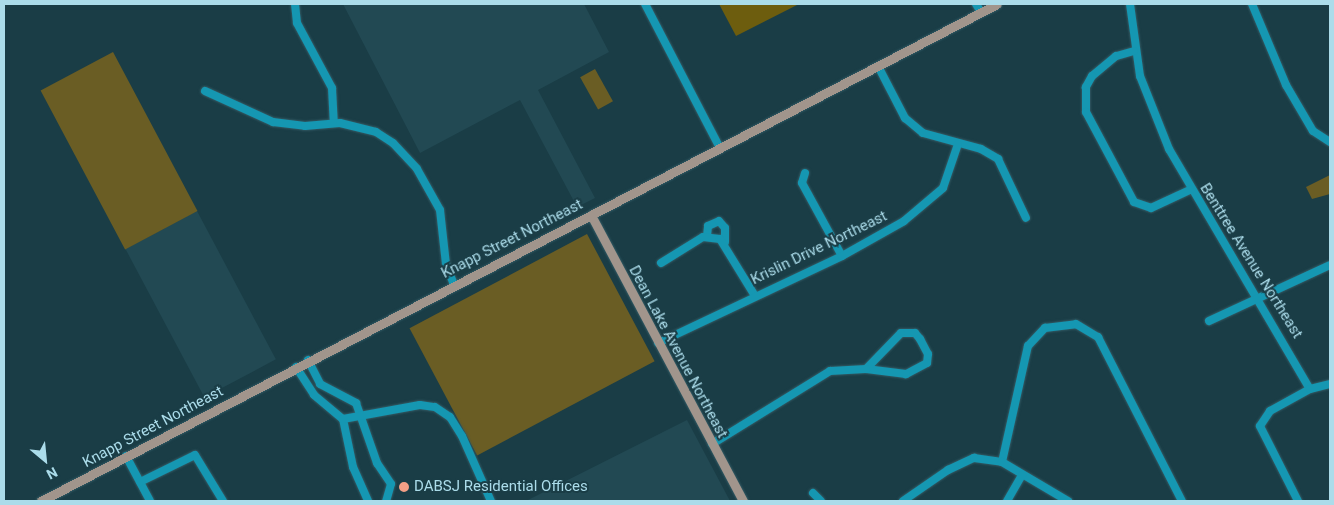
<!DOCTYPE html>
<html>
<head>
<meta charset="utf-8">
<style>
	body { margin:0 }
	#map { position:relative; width:1334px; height:505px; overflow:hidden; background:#1a3d46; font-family:Roboto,sans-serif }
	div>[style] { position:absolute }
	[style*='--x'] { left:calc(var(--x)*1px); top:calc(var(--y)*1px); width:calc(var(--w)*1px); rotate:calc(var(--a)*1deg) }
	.built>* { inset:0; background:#224953; transform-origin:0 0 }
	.green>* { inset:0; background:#6a5d24; transform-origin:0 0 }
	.forest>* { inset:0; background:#6d5d0e }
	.roads { filter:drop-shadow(0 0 1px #335b65) drop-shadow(0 0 1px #335b65) }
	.minor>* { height:8px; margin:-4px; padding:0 4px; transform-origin:4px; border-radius:4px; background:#1597b2 }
	.major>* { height:9px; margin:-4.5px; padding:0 4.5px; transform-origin:4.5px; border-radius:4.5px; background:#a1958c }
	.dots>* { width:14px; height:14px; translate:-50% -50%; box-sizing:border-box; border:2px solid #1a3d46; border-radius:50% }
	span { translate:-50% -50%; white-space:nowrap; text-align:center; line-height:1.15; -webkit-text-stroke:4px #1a3d46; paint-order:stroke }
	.street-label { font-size:15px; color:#abdcea }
	.poi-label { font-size:15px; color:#abdcea }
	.left { translate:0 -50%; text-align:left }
	.frame { position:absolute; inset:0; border:5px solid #abdcea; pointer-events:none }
	.north { position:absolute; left:20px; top:435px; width:50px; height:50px; -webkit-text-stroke:4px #1a3d46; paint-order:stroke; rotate:152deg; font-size:14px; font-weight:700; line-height:20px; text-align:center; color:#abdcea }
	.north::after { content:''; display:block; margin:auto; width:18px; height:22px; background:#abdcea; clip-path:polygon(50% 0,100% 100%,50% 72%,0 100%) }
</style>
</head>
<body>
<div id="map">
	<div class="built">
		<div style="clip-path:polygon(343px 4px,584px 4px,609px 52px,538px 90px,595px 198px,577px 207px,520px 100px,420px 153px)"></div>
		<div style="left:197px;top:211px;width:168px;height:81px;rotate:62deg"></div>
		<div style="clip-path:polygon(687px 420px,730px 501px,526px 501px)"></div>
	</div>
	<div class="green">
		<div style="left:113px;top:52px;width:180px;height:82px;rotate:62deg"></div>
		<div style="left:595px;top:69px;width:37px;height:17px;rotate:61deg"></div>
		<div style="clip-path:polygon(1330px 175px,1330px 194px,1312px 199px,1306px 187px)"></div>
		<div style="left:587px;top:234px;width:144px;height:201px;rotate:62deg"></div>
	</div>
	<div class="forest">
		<div style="clip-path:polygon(719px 4px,799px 4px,736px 36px)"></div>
	</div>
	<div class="roads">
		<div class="minor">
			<div style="--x:295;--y:4;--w:19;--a:84"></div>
			<div style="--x:297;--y:23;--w:74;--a:61.7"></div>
			<div style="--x:332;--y:88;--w:35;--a:87"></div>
			<div style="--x:645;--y:4;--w:162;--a:62.5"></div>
			<div style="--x:976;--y:4;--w:9;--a:58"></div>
			<div style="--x:1130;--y:4;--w:73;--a:82.1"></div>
			<div style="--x:1140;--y:76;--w:79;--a:68.3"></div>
			<div style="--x:1169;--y:149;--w:278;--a:59.6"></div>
			<div style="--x:1252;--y:4;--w:88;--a:67.2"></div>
			<div style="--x:1286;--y:85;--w:53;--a:59.6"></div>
			<div style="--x:1313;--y:131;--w:20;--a:33"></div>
			<div style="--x:1134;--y:51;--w:19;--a:164"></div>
			<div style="--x:1116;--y:56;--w:31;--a:140"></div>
			<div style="--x:1092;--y:76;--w:13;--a:119"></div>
			<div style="--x:1086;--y:87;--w:25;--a:90"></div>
			<div style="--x:1086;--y:112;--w:102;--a:61.9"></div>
			<div style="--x:1134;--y:202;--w:18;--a:19"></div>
			<div style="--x:1151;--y:208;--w:43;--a:-24.8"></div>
			<div style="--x:878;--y:66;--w:59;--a:62.6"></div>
			<div style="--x:905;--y:118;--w:23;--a:40"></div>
			<div style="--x:923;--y:133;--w:60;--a:15.4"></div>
			<div style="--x:981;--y:149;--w:20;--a:30"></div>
			<div style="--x:998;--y:159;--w:65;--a:64.6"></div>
			<div style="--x:205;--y:91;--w:75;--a:24.5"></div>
			<div style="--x:273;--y:122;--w:32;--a:7"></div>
			<div style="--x:305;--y:126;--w:35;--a:-5"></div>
			<div style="--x:340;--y:123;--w:37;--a:14"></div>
			<div style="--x:376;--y:132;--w:20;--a:33"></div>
			<div style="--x:393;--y:143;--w:35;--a:47"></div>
			<div style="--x:417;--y:169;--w:47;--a:60.7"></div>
			<div style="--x:440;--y:210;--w:54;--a:83.7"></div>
			<div style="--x:446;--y:264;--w:22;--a:69"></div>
			<div style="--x:805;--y:173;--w:10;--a:107"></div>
			<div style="--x:802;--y:183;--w:83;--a:61.3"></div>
			<div style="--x:707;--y:236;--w:10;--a:-84"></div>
			<div style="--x:708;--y:226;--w:12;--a:-24"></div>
			<div style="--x:719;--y:221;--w:9;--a:49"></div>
			<div style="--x:725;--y:228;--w:14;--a:90"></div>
			<div style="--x:661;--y:263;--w:49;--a:-31.8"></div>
			<div style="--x:703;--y:237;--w:17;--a:7"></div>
			<div style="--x:720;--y:239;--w:67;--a:58.4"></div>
			<div style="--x:1209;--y:321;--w:133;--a:-24.8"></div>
			<div style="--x:901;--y:333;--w:14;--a:0"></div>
			<div style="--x:915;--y:333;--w:8;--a:50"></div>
			<div style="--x:920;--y:339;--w:17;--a:62"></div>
			<div style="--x:928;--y:354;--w:9;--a:96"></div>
			<div style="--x:927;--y:363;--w:24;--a:152"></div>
			<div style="--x:906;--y:374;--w:40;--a:-172.9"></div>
			<div style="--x:866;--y:369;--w:50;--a:-45.8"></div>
			<div style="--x:658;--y:343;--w:204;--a:-25.3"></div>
			<div style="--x:842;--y:256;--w:71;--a:-29.4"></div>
			<div style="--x:904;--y:221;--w:51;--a:-40.2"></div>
			<div style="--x:943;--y:188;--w:46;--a:-71.2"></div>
			<div style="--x:308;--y:360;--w:27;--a:63"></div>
			<div style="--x:320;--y:384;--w:41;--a:27.8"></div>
			<div style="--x:356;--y:403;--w:64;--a:70.7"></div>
			<div style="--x:377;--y:463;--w:25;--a:56"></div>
			<div style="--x:391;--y:484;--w:18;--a:106"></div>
			<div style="--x:296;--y:367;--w:33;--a:57"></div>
			<div style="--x:314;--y:395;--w:38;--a:40"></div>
			<div style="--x:343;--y:419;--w:49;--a:78.2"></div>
			<div style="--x:353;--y:467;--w:37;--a:66"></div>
			<div style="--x:343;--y:419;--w:78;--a:-10.3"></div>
			<div style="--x:420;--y:405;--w:15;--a:8"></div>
			<div style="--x:435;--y:407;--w:18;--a:34"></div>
			<div style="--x:450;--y:417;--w:22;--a:58"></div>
			<div style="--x:462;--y:436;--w:71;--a:66"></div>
			<div style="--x:712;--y:444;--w:139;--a:-31.7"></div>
			<div style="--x:830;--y:371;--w:36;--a:-3"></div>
			<div style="--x:126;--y:456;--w:51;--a:61.9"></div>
			<div style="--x:1002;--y:462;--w:119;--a:-77.4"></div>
			<div style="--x:1028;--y:346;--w:25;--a:-47"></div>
			<div style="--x:1045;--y:328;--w:31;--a:-7"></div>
			<div style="--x:1076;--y:324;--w:26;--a:31"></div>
			<div style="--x:1098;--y:337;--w:184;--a:62.9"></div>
			<div style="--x:140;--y:482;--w:61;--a:-26.1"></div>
			<div style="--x:195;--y:455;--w:54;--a:58.7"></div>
			<div style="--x:813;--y:493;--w:11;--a:45"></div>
			<div style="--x:903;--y:501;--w:55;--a:-34.6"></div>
			<div style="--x:948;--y:470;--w:29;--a:-25"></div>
			<div style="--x:974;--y:458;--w:28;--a:8"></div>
			<div style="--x:1002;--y:462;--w:77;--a:30.6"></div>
			<div style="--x:1007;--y:501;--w:30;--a:-60"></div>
			<div style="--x:1298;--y:501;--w:84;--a:-116.9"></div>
			<div style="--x:1260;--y:426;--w:18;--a:-56"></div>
			<div style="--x:1270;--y:411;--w:46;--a:-28.8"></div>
			<div style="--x:1310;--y:389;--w:21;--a:-14"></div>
		</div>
		<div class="major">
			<div style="--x:591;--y:215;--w:324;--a:62"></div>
			<div style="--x:41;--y:501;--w:1077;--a:-27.47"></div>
		</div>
	</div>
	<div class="dots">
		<div style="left:404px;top:487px;background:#f39f86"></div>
	</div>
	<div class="street-label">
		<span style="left:512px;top:239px;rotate:-27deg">Knapp Street Northeast</span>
		<span style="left:819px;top:248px;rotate:-26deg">Krislin Drive Northeast</span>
		<span style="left:1251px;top:261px;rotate:58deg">Benttree Avenue Northeast</span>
		<span style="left:678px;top:352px;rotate:62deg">Dean Lake Avenue Northeast</span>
		<span style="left:153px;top:427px;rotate:-28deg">Knapp Street Northeast</span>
	</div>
	<div class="poi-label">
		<span class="left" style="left:414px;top:487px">DABSJ Residential Offices</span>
	</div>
	<div class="frame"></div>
	<div class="north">N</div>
</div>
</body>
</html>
